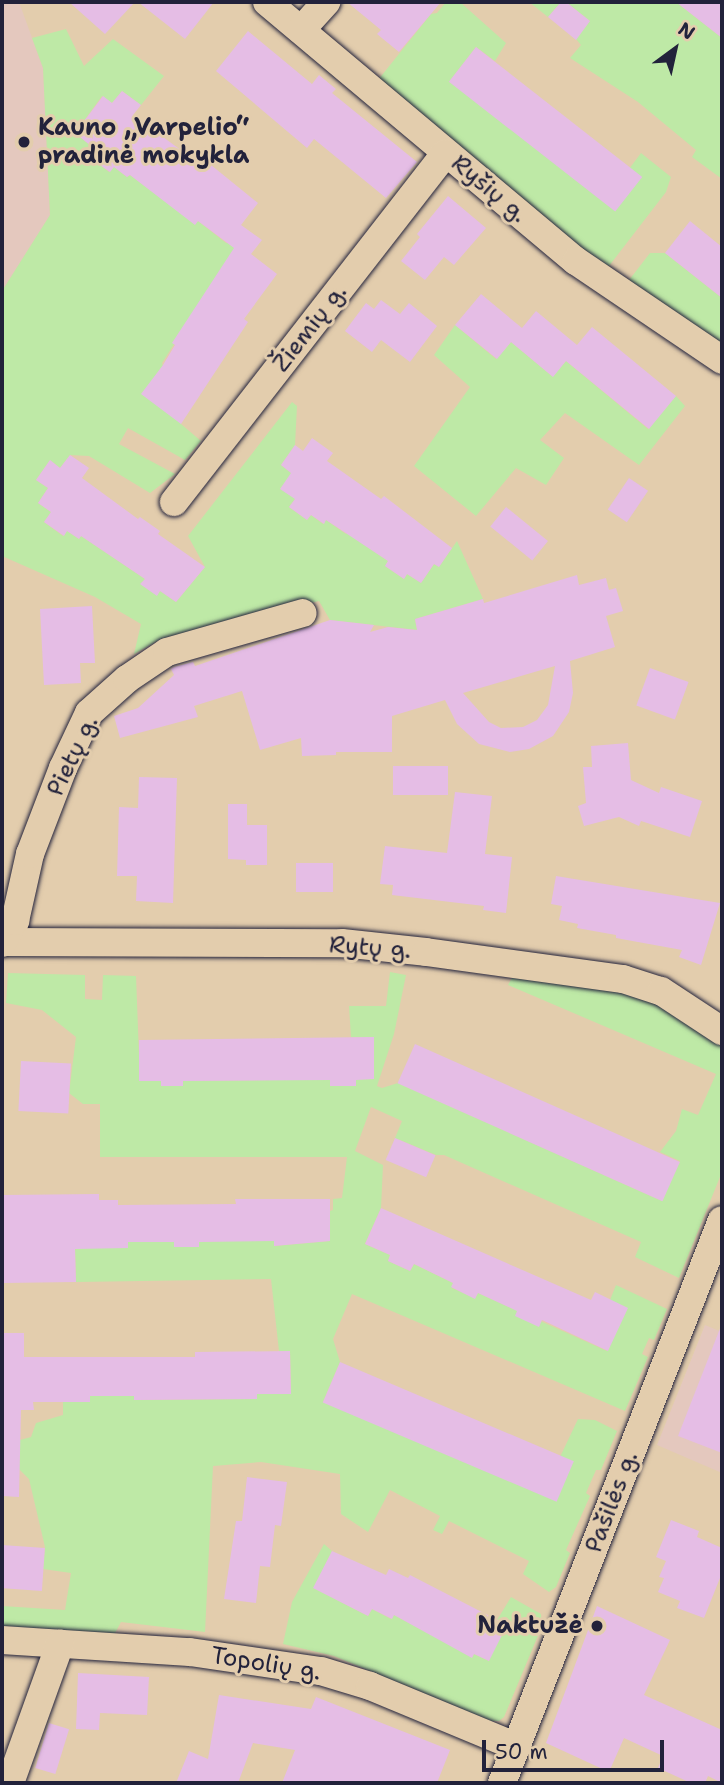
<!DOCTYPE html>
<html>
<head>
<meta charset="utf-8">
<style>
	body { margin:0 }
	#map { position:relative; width:724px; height:1785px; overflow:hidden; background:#e3cdad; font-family:"Shantell Sans",sans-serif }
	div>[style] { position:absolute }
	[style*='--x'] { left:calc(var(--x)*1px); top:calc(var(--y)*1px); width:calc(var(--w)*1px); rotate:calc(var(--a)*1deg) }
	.built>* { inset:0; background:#e4c8be }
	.green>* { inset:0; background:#bee9a6 }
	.building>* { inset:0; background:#e5bde5; transform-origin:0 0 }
	.roads { filter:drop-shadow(0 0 2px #22223b) drop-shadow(0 0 2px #22223b) }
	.minor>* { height:28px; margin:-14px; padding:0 14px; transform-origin:14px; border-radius:14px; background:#e3cdad }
	.dots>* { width:19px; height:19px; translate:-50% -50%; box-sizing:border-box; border:4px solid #e3cdad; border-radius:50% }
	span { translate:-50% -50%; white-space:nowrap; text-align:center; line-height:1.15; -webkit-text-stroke:6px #e3cdad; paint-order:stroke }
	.poi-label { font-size:24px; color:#22223b; font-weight:700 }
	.left { translate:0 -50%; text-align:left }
	.right { translate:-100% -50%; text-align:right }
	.street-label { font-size:24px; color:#22223b }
	.frame { position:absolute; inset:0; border:4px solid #22223b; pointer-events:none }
	.north { position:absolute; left:640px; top:14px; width:70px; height:70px; -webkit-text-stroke:5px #e3cdad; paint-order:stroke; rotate:33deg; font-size:19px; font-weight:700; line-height:28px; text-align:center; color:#22223b }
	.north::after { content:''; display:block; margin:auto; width:24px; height:32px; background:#22223b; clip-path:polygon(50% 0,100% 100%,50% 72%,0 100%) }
	.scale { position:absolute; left:482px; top:1740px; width:182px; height:32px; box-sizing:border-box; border:4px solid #22223b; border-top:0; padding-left:9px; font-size:21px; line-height:24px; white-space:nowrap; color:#22223b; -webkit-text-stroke:5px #e3cdad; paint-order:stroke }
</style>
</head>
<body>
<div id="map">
	<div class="built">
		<div style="clip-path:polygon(2px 2px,19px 2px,43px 68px,50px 215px,2px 291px)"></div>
		<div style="clip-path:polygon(705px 1325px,722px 1332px,722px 1473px,657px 1445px)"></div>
	</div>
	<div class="green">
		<div style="clip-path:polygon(446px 2px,460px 2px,506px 43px,495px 61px,476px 47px,449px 82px,641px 178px,629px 169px,641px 153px,671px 177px,666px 192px,609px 266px,604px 267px,378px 80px,431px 14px,437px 13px)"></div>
		<div style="clip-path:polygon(529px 2px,561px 2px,548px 17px)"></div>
		<div style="clip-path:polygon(566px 2px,676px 2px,722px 38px,722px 179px,692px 157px,696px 150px,638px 102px,570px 58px,581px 45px,576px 39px,590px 21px)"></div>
		<div style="clip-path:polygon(66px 29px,84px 66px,113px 39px,164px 76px,141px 105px,122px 91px,112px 103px,102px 96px,75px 133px,96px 150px,91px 158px,109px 172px,114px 167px,127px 177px,130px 175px,195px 224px,198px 221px,226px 243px,238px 244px,162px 363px,181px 424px,201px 441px,185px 460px,128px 428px,119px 444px,175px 474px,150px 493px,89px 456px,70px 455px,60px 468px,50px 460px,36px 480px,48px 488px,38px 503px,51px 512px,44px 522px,63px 536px,67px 531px,79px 539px,81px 536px,145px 579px,141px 584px,157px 595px,160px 591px,176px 602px,205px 567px,188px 536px,292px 402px,297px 406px,295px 445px,281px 465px,291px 473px,295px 499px,289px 507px,307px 520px,311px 515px,323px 524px,326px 520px,346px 534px,349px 529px,357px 540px,388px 561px,385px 566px,404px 579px,407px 574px,421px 583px,434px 564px,439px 567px,457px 541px,483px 599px,415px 619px,417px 630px,330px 620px,319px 601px,161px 639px,134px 654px,141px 624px,95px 597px,2px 556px,2px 291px,50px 215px,43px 68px,32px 38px)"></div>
		<div style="clip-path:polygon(650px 253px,665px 253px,722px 298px,722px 346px,626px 284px)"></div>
		<div style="clip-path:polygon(455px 325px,496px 359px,511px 342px,552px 376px,566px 361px,648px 429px,676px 396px,685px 406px,639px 465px,565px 413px,540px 440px,564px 458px,546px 485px,516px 468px,476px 516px,414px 466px,470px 387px,434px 355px)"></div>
		<div style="clip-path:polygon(390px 972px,406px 975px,394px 1034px,377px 1086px,382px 1088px,398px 1083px,662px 1201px,680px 1161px,660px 1152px,676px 1131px,682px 1109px,698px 1115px,716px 1074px,508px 985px,514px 974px,636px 995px,681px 1017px,722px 1044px,722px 1172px,679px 1278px,635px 1257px,641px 1242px,444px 1155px,436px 1155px,395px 1138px,402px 1121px,371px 1107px,355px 1151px,383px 1165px,381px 1208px,365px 1244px,390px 1255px,388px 1261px,410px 1271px,414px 1264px,453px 1283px,452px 1288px,475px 1298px,478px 1293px,607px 1351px,610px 1300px,616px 1285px,667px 1309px,654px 1340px,649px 1338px,642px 1354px,648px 1357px,625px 1411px,352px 1294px,333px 1339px,340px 1362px,323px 1402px,572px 1463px,560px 1457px,578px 1419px,595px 1420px,617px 1431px,601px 1470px,596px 1470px,586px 1493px,590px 1496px,566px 1550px,570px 1553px,556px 1587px,549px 1592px,523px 1574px,529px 1561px,449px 1521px,442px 1534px,433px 1530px,440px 1516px,390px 1490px,368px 1532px,341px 1514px,340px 1474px,261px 1462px,213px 1466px,205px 1632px,121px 1622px,114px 1635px,2px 1626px,2px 1606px,65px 1610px,71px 1573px,43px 1569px,45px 1547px,29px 1479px,19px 1469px,20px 1440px,31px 1437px,36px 1423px,63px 1415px,63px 1402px,90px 1396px,134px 1396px,134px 1400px,257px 1399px,257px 1394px,291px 1393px,290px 1351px,279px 1351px,271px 1279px,76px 1282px,75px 1244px,128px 1248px,128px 1242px,174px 1242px,174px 1247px,199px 1247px,199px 1242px,274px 1239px,274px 1246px,330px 1241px,330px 1211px,333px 1210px,333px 1199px,342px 1198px,347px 1157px,100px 1157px,100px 1104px,83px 1104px,69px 1093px,76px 1037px,42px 1010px,6px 1003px,8px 973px,85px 975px,85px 999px,102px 1000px,103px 975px,136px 976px,140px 1081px,161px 1081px,162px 1086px,183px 1086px,183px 1081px,370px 1079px,370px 1062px,374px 1062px,374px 1038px,351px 1037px,349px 1006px,386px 1006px)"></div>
		<div style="clip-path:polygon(324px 1544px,332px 1551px,314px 1588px,368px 1616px,372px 1609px,391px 1619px,394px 1615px,472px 1657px,474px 1654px,489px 1661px,497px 1620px,511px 1597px,541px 1614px,542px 1626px,504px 1717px,499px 1721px,490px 1721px,334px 1656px,283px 1644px,292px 1602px)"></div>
	</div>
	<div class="building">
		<div style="clip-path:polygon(69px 2px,135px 2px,105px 34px)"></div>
		<div style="clip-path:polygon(138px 2px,214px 2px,185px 39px)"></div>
		<div style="clip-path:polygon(347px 2px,441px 2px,399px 52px,377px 34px,381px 30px)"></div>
		<div style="clip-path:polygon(561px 2px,566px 2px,590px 21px,576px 40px,548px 17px)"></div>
		<div style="clip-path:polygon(676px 2px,722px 2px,722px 38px)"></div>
		<div style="clip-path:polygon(248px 31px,312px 84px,319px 75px,336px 89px,332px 93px,417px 162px,386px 198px,314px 139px,307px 148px,216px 71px)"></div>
		<div style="left:476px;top:47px;width:211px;height:44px;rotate:38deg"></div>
		<div style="clip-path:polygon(122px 91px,141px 105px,133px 115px,208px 170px,211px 165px,258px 203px,241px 225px,262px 240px,251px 254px,277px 274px,244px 319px,248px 322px,181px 424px,141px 394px,163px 365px,175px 345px,172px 343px,234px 248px,198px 221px,195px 225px,130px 175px,127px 177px,114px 167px,110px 172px,90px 158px,96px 150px,75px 133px,103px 96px,112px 103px)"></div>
		<div style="clip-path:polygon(448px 196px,486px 228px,454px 265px,444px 257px,425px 280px,401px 261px,420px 237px,417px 234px)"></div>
		<div style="clip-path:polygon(690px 221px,722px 247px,722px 298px,665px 253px)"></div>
		<div style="clip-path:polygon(481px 294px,522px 328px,536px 311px,577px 345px,592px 327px,676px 396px,649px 429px,566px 361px,553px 377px,511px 342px,497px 359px,455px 325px)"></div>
		<div style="clip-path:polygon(381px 300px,400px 314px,409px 303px,437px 326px,410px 362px,381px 340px,372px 352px,345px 331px,366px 303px,374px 309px)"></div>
		<div style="clip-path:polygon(312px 438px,333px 453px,327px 461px,381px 499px,384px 496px,452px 548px,439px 567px,434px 564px,421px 583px,407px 574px,404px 579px,385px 566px,388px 561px,326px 520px,324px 524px,311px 515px,307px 520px,289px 507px,295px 499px,280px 489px,291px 473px,281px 465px,295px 445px,303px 451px)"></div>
		<div style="clip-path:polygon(70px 455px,89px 468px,82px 478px,138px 519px,140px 517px,160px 531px,158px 534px,205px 567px,176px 602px,160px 591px,157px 596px,140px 584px,145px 579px,81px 536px,79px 539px,67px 531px,64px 536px,44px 522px,51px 512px,38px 503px,48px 488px,36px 480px,50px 460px,60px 468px)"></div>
		<div style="left:629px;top:478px;width:23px;height:38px;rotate:34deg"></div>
		<div style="left:506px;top:507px;width:54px;height:25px;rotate:39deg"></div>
		<div style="clip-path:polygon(evenodd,577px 575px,579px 585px,606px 578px,609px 590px,616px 588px,623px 611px,606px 616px,615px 647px,570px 661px,573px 693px,569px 712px,553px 736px,529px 749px,510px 752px,479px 744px,457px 724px,445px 700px,392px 716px,392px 752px,336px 752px,336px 755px,302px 756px,301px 738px,260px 750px,242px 691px,194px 706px,198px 717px,120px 738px,114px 716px,138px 708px,174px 675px,171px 669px,174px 667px,193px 662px,195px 666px,330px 620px,374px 625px,370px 632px,388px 627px,417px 630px,415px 619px,483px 599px,484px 603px,577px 575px,555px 666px,548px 705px,537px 720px,523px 727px,501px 728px,489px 722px,463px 693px,555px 666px)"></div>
		<div style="clip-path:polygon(92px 606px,95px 663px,80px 663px,81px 683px,44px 685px,40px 609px)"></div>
		<div style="left:650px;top:668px;width:41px;height:40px;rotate:20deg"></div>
		<div style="clip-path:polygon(628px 743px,631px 780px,659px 793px,661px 787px,702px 801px,690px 837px,641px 821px,639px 826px,619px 817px,584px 826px,578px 806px,586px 803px,583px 767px,592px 767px,591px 746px)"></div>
		<div style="left:393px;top:766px;width:55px;height:29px"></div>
		<div style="clip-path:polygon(139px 777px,177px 778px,173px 903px,136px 901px,137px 876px,117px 876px,119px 807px,138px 808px)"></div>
		<div style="clip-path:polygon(455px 792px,492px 796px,485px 854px,512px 857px,506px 913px,483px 910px,484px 906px,392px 895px,393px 885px,380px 884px,385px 846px,447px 853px)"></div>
		<div style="clip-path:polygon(228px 804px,247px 804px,247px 825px,267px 825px,267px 865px,246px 865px,246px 860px,228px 859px)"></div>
		<div style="left:296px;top:863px;width:37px;height:29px"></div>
		<div style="clip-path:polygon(556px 876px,720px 903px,701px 965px,679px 957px,682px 950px,616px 938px,616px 935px,577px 928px,578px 924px,559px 920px,562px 906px,551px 904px)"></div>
		<div style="clip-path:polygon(374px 1037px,374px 1079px,356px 1080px,356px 1086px,330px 1086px,330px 1080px,183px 1081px,183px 1086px,161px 1086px,161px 1081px,139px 1081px,139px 1040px)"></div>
		<div style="left:415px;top:1044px;width:290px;height:43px;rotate:24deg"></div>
		<div style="left:21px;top:1061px;width:50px;height:50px;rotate:3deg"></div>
		<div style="left:395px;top:1138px;width:44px;height:24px;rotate:23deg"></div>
		<div style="clip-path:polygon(99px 1194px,99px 1200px,118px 1200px,118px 1205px,236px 1204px,235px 1199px,330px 1199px,330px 1241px,274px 1246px,274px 1241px,199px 1242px,199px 1247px,174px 1247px,174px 1242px,128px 1242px,128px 1248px,75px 1249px,76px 1282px,3px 1283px,2px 1195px)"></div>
		<div style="clip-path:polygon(381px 1208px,591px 1300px,595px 1292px,628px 1308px,608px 1351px,542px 1320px,539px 1327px,515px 1316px,517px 1311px,478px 1293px,475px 1299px,451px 1287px,453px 1283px,414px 1264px,410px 1271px,388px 1261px,390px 1255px,365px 1244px)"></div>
		<div style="clip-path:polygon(721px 1326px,722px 1326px,722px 1453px,678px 1436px)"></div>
		<div style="clip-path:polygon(2px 1333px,24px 1333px,24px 1357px,195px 1357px,195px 1352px,290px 1351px,291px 1394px,257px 1394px,257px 1399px,134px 1400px,134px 1396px,90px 1396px,90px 1402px,33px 1402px,34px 1410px,21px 1410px,19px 1497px,2px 1496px)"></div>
		<div style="left:340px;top:1362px;width:254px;height:44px;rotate:23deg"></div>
		<div style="clip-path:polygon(247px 1477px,287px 1482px,281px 1526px,275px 1525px,270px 1567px,260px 1566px,256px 1603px,224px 1599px,236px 1521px,242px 1521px)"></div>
		<div style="clip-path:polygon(671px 1520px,699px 1531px,697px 1537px,722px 1548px,722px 1573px,704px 1618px,677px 1608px,680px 1601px,658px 1592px,664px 1578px,659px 1577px,666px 1561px,656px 1557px)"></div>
		<div style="left:2px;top:1545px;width:43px;height:43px;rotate:4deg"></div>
		<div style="clip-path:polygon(332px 1551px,386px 1575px,389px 1569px,408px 1578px,410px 1575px,507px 1625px,489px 1661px,474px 1654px,472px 1658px,394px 1615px,392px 1619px,372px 1609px,368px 1616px,313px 1588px)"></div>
		<div style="clip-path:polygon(597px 1606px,670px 1640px,644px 1695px,722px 1730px,722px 1783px,708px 1776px,705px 1783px,691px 1783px,658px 1768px,663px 1756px,624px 1738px,609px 1772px,546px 1743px)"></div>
		<div style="clip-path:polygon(78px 1673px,149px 1677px,147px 1715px,100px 1713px,99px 1730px,76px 1729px)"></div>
		<div style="clip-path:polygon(219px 1695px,311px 1709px,316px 1697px,450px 1750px,437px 1783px,282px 1783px,295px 1750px,253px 1743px,238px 1783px,176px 1783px,189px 1751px,208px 1759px)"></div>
		<div style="left:49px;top:1723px;width:21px;height:47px;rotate:17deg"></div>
	</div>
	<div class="roads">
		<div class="minor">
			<div style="--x:267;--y:2;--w:403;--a:40"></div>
			<div style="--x:576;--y:261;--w:176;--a:34.1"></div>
			<div style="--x:301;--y:30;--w:38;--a:-48"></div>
			<div style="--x:174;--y:502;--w:442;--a:-52.1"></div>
			<div style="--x:2;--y:942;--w:340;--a:0.2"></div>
			<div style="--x:342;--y:943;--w:84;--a:6.1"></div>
			<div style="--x:426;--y:952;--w:199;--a:7.8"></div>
			<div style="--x:623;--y:979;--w:40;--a:18"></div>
			<div style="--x:661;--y:991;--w:73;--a:33.3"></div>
			<div style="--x:2;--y:943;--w:26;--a:-59"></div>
			<div style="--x:15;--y:921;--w:69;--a:-77.4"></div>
			<div style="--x:30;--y:854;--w:92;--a:-69"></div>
			<div style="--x:63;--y:768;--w:61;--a:-64.7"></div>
			<div style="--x:89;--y:713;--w:51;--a:-41.8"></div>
			<div style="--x:127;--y:679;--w:48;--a:-34"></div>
			<div style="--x:167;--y:652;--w:141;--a:-16"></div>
			<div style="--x:2;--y:1640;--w:188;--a:3.7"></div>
			<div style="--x:190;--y:1652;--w:132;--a:8.3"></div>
			<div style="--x:321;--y:1671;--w:51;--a:17"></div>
			<div style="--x:370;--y:1686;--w:159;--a:22.5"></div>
			<div style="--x:10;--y:1783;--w:148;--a:-70.2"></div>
			<div style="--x:502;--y:1783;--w:604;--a:-68.66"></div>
		</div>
	</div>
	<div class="dots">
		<div style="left:24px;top:142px;background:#22223b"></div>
		<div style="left:597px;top:1626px;background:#22223b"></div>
	</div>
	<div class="poi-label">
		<span class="left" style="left:38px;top:142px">Kauno „Varpelio“<br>pradinė mokykla</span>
		<span class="right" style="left:583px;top:1626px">Naktužė</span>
	</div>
	<div class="street-label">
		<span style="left:489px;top:189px;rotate:40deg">Ryšių g.</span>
		<span style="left:310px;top:328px;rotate:-52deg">Žiemių g.</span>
		<span style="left:73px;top:756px;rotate:-64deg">Pietų g.</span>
		<span style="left:370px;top:948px;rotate:4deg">Rytų g.</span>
		<span style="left:612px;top:1502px;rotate:-69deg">Pašilės g.</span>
		<span style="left:266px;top:1664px;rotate:9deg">Topolių g.</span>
	</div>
	<div class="frame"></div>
	<div class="north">N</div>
	<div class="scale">50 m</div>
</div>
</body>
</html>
